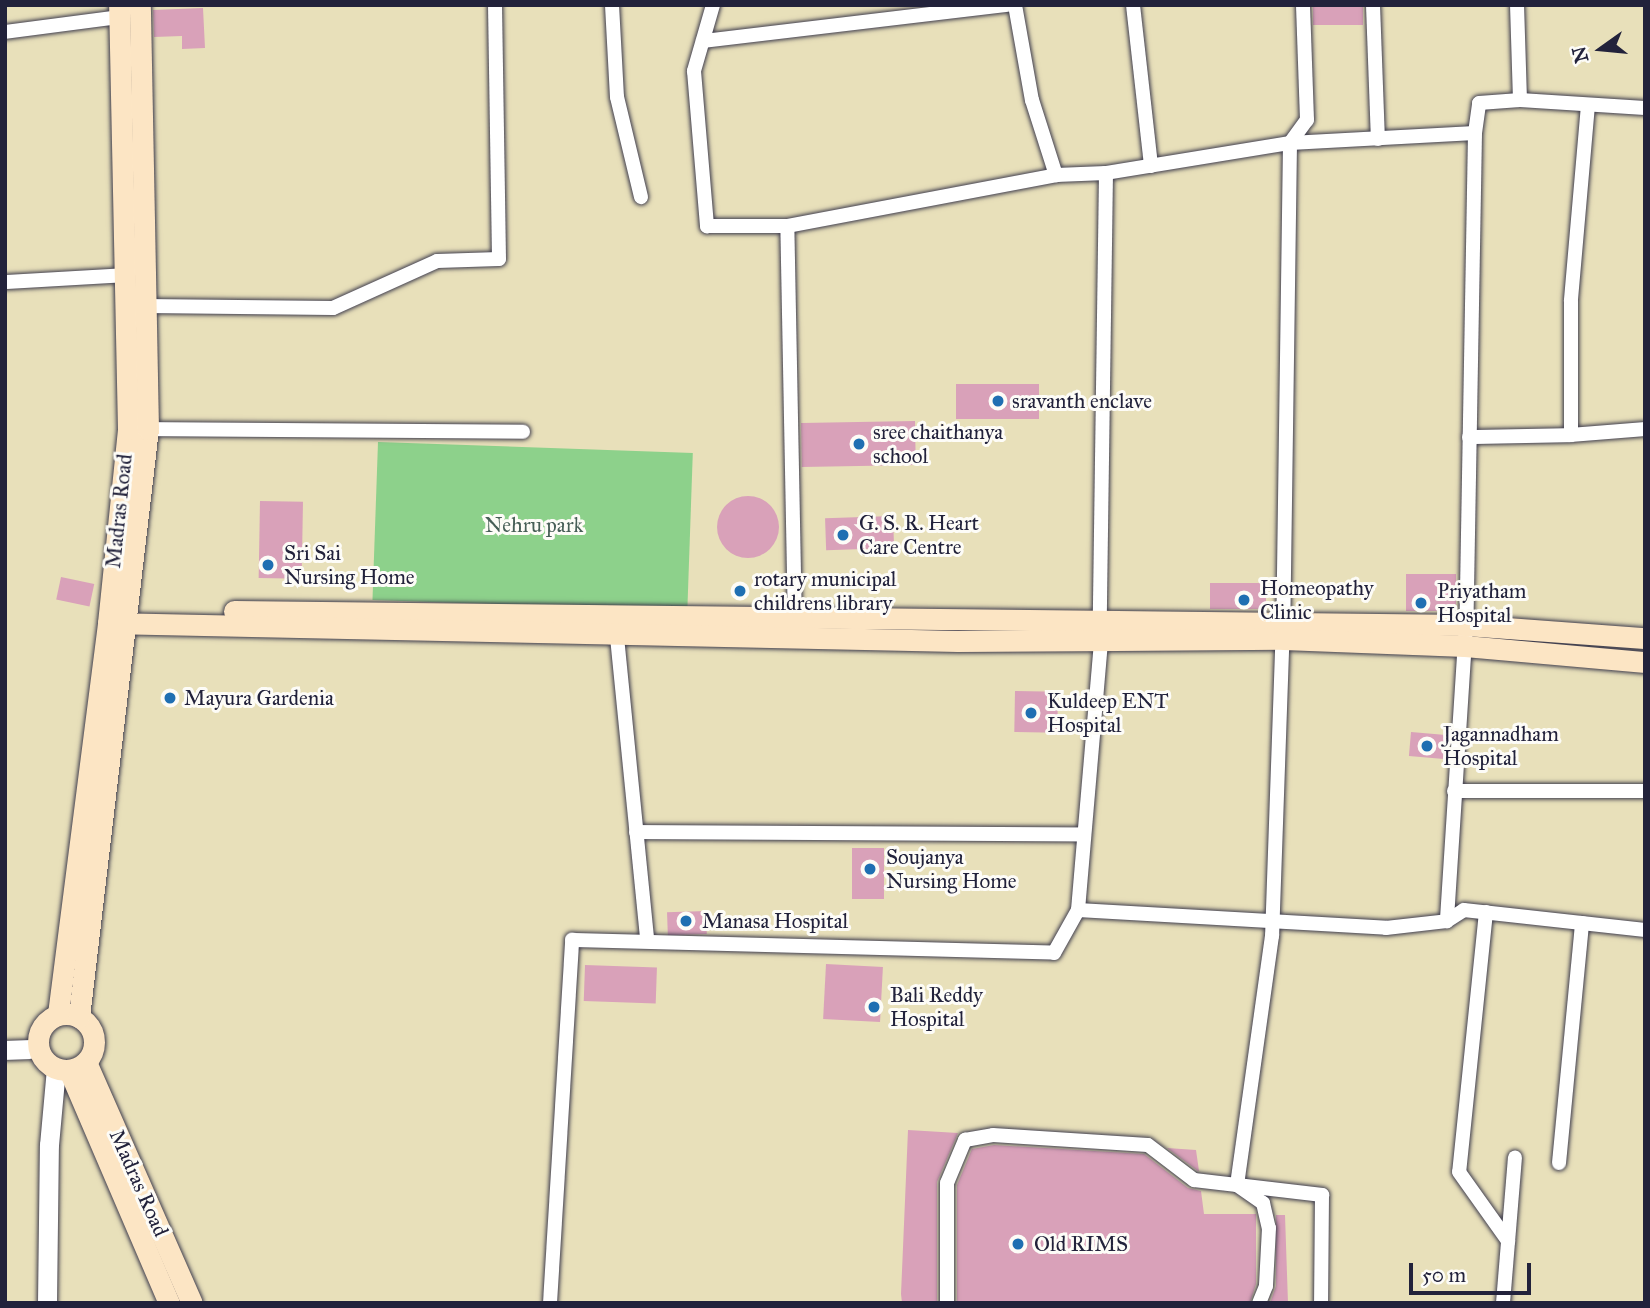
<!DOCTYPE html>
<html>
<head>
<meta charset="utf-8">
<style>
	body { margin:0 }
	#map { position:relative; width:1650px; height:1308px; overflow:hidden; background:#e8e0ba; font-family:"IM FELL Great Primer",serif }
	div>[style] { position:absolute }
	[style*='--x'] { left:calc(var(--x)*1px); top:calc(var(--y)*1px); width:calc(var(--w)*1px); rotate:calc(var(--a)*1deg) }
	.green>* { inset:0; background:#8dd18b; transform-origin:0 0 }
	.building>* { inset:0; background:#d9a1b9; transform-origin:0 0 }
	.round { border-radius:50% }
	.roads { filter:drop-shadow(0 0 2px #403e4e) drop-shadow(0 0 2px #403e4e) }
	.minor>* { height:14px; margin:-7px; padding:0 7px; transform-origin:7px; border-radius:7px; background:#fff }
	.tertiary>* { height:19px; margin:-9.5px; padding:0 9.5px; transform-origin:9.5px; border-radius:9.5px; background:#fff }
	.secondary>* { height:21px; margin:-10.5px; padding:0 10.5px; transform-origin:10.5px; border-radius:10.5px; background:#fce5c4 }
	.secondary>.ring { margin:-10.5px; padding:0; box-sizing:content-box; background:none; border:21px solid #fce5c4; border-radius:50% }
	.dots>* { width:19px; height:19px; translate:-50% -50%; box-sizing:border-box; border:4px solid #fdfcf7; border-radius:50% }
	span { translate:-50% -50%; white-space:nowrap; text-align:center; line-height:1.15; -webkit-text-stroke:6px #fdfcf7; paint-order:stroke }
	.poi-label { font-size:21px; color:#22223b }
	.left { translate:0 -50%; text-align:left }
	.street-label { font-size:21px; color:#22223b }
	.park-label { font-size:21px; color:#475f57 }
	.frame { position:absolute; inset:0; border:7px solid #22223b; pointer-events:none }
	.north { position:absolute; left:1566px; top:14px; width:70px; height:70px; -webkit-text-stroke:5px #fdfcf7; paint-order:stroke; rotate:255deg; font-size:19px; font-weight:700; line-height:28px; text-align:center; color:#22223b }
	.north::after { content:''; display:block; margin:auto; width:24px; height:32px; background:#22223b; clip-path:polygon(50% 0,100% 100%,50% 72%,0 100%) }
	.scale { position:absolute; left:1409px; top:1263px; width:122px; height:32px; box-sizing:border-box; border:4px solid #22223b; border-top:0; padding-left:9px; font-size:21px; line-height:24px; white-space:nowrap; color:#22223b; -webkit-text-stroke:5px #fdfcf7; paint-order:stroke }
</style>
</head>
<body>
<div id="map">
	<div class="green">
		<div style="left:378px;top:442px;width:315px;height:158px;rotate:2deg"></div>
	</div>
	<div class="building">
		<div style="left:1313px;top:5px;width:50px;height:20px"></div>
		<div style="clip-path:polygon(203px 8px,205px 48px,182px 49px,182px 36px,154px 37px,153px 10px)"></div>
		<div style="left:956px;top:384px;width:83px;height:35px"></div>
		<div style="left:915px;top:421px;width:44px;height:114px;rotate:89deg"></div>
		<div class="round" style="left:717px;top:496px;width:62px;height:62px"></div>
		<div style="left:260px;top:501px;width:43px;height:77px;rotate:1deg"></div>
		<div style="left:893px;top:516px;width:32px;height:68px;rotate:88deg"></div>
		<div style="left:1406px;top:574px;width:50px;height:37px"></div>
		<div style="left:61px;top:577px;width:34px;height:23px;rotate:12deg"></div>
		<div style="left:1210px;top:583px;width:56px;height:26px"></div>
		<div style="left:1015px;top:691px;width:43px;height:41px;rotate:1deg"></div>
		<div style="left:1411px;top:732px;width:38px;height:24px;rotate:5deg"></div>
		<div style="left:852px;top:848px;width:32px;height:51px"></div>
		<div style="left:706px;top:911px;width:23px;height:39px;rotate:88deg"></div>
		<div style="left:826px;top:964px;width:57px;height:55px;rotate:3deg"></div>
		<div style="left:585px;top:965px;width:72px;height:36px;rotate:2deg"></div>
		<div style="clip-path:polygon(908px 1130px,958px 1133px,937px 1182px,937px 1303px,902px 1303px,901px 1294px)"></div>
		<div style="clip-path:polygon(994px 1145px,1144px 1154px,1188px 1188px,1201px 1191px,1204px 1214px,1256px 1214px,1256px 1284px,1250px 1303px,957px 1303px,957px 1185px,972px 1149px)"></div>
		<div style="clip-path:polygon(1167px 1148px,1196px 1150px,1199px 1171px,1198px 1171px)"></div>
		<div style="clip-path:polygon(1276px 1215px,1285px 1215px,1288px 1303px,1270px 1303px,1276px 1286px)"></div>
	</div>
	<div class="roads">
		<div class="minor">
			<div style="--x:612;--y:5;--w:92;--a:86.9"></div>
			<div style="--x:617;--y:97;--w:103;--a:76.5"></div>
			<div style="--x:713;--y:5;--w:69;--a:106.1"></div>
			<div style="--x:694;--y:71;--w:156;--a:85.2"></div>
			<div style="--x:707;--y:226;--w:80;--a:0"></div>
			<div style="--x:1015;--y:5;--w:97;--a:79.9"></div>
			<div style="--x:1032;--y:100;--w:79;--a:72.3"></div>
			<div style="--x:1056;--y:175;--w:50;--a:-2.3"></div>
			<div style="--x:1106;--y:173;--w:451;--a:90.8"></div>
			<div style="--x:1133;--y:5;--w:162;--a:83.6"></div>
			<div style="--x:1373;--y:5;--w:134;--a:87.9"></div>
			<div style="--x:5;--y:32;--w:115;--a:-7.5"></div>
			<div style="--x:703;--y:41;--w:306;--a:-6.8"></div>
			<div style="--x:1520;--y:100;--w:125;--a:3.7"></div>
			<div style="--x:1588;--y:105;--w:197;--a:95"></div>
			<div style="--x:1571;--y:301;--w:134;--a:90"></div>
			<div style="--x:1571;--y:435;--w:74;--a:-4.6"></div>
			<div style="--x:1475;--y:133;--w:30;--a:-82"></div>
			<div style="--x:1479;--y:103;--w:41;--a:-4.2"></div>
			<div style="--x:1520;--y:100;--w:95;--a:-91.8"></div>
			<div style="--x:1290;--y:143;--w:185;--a:-3.1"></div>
			<div style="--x:1475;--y:133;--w:492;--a:91"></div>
			<div style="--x:1466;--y:625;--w:297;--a:93.7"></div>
			<div style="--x:1447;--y:921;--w:20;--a:-33"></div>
			<div style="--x:1464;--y:910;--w:182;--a:6.3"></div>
			<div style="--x:1290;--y:143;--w:29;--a:-54"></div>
			<div style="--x:1307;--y:120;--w:115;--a:-92"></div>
			<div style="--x:1106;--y:173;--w:186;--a:-9.3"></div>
			<div style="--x:1290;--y:143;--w:480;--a:90.8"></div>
			<div style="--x:1283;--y:623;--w:313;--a:92"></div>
			<div style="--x:1272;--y:936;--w:251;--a:98"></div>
			<div style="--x:1237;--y:1185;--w:86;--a:6.7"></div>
			<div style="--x:1322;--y:1195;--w:108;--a:90.5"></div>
			<div style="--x:5;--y:282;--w:120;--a:-3.3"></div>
			<div style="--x:145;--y:306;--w:188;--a:0.6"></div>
			<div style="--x:333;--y:308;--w:114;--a:-24.3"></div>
			<div style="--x:437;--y:261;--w:62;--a:-1.8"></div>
			<div style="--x:499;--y:259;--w:254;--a:-90.9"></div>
			<div style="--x:140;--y:429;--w:383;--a:0.4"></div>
			<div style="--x:1469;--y:437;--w:102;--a:-1.1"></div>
			<div style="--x:795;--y:626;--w:400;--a:-91.1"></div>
			<div style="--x:787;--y:226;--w:274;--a:-10.7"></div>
			<div style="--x:616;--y:627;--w:314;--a:84.3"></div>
			<div style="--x:1454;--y:791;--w:191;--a:0"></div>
			<div style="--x:636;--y:832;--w:448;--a:0.3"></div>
			<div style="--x:1078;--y:910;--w:272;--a:-85.1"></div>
			<div style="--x:1486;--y:912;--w:261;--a:95.9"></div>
			<div style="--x:1459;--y:1172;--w:85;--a:54.6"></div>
			<div style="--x:1559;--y:1163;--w:241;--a:-84.5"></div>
			<div style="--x:550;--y:1303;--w:364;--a:-86.5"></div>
			<div style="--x:572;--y:940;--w:482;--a:1.5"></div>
			<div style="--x:1054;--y:953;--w:49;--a:-60.8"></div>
			<div style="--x:1078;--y:910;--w:309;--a:3.3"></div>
			<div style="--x:1386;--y:928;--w:61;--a:-6.5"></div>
			<div style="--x:947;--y:1303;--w:120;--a:-90"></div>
			<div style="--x:947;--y:1183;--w:47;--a:-67.3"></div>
			<div style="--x:965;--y:1140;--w:28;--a:-10"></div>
			<div style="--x:993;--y:1135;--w:155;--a:3.7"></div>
			<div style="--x:1148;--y:1145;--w:58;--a:37.3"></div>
			<div style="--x:1194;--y:1180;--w:43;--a:6.6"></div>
			<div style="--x:1237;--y:1185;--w:32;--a:35"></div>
			<div style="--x:1263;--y:1203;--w:26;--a:77"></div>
			<div style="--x:1269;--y:1228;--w:58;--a:93"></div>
			<div style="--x:1266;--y:1286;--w:18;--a:112"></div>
			<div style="--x:1503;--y:1303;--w:146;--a:-85.3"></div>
		</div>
		<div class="tertiary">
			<div style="--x:5;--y:1050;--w:24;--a:-2"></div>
			<div style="--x:47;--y:1303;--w:158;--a:-89.3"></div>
			<div style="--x:49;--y:1145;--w:77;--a:-84.8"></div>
		</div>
		<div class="secondary">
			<div style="--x:234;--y:611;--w:1232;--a:0.65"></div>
			<div style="--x:1466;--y:625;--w:179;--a:4.2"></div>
			<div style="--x:108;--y:623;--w:850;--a:1.21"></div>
			<div style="--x:958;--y:641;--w:325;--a:-0.4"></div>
			<div style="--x:1283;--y:639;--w:182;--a:2.2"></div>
			<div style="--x:1465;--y:646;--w:181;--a:5.1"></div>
			<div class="ring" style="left:38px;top:1014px;width:35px;height:35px"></div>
			<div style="--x:58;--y:1014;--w:394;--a:-82.7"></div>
			<div style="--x:108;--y:623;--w:195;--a:-84.1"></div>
			<div style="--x:128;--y:429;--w:424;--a:-91.2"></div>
			<div style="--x:79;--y:1017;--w:592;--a:-83.31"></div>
			<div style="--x:148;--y:429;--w:424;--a:-91.1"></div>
			<div style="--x:86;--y:1062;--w:263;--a:66.3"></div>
			<div style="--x:69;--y:1070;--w:254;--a:66.8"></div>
		</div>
	</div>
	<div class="dots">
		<div style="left:998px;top:401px;background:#1f6fb2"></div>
		<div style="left:859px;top:444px;background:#1f6fb2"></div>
		<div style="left:843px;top:535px;background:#1f6fb2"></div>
		<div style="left:268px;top:565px;background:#1f6fb2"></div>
		<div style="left:740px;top:591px;background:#1f6fb2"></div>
		<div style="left:1244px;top:600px;background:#1f6fb2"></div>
		<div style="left:1421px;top:603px;background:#1f6fb2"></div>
		<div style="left:170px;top:698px;background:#1f6fb2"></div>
		<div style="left:1031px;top:713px;background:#1f6fb2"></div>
		<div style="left:1427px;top:746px;background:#1f6fb2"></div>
		<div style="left:870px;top:869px;background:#1f6fb2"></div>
		<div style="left:686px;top:921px;background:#1f6fb2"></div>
		<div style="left:874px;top:1007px;background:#1f6fb2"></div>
		<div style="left:1018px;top:1244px;background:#1f6fb2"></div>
	</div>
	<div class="poi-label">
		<span class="left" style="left:1012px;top:401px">sravanth enclave</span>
		<span class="left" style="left:873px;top:444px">sree chaithanya<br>school</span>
		<span class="left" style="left:859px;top:535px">G. S. R. Heart<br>Care Centre</span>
		<span class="left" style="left:284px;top:565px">Sri Sai<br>Nursing Home</span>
		<span class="left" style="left:754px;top:591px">rotary municipal<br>childrens library</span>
		<span class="left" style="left:1260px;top:600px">Homeopathy<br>Clinic</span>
		<span class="left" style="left:1437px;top:603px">Priyatham<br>Hospital</span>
		<span class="left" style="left:184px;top:698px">Mayura Gardenia</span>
		<span class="left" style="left:1047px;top:713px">Kuldeep ENT<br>Hospital</span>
		<span class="left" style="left:1443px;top:746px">Jagannadham<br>Hospital</span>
		<span class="left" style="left:886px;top:869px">Soujanya<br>Nursing Home</span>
		<span class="left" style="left:702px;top:921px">Manasa Hospital</span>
		<span class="left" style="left:890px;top:1007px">Bali Reddy<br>Hospital</span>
		<span class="left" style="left:1034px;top:1244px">Old RIMS</span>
	</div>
	<div class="street-label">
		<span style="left:119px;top:511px;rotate:-84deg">Madras Road</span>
		<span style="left:139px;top:1183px;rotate:66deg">Madras Road</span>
	</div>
	<div class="park-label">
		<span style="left:534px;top:525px">Nehru park</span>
	</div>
	<div class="frame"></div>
	<div class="north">N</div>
	<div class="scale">50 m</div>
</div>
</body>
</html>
